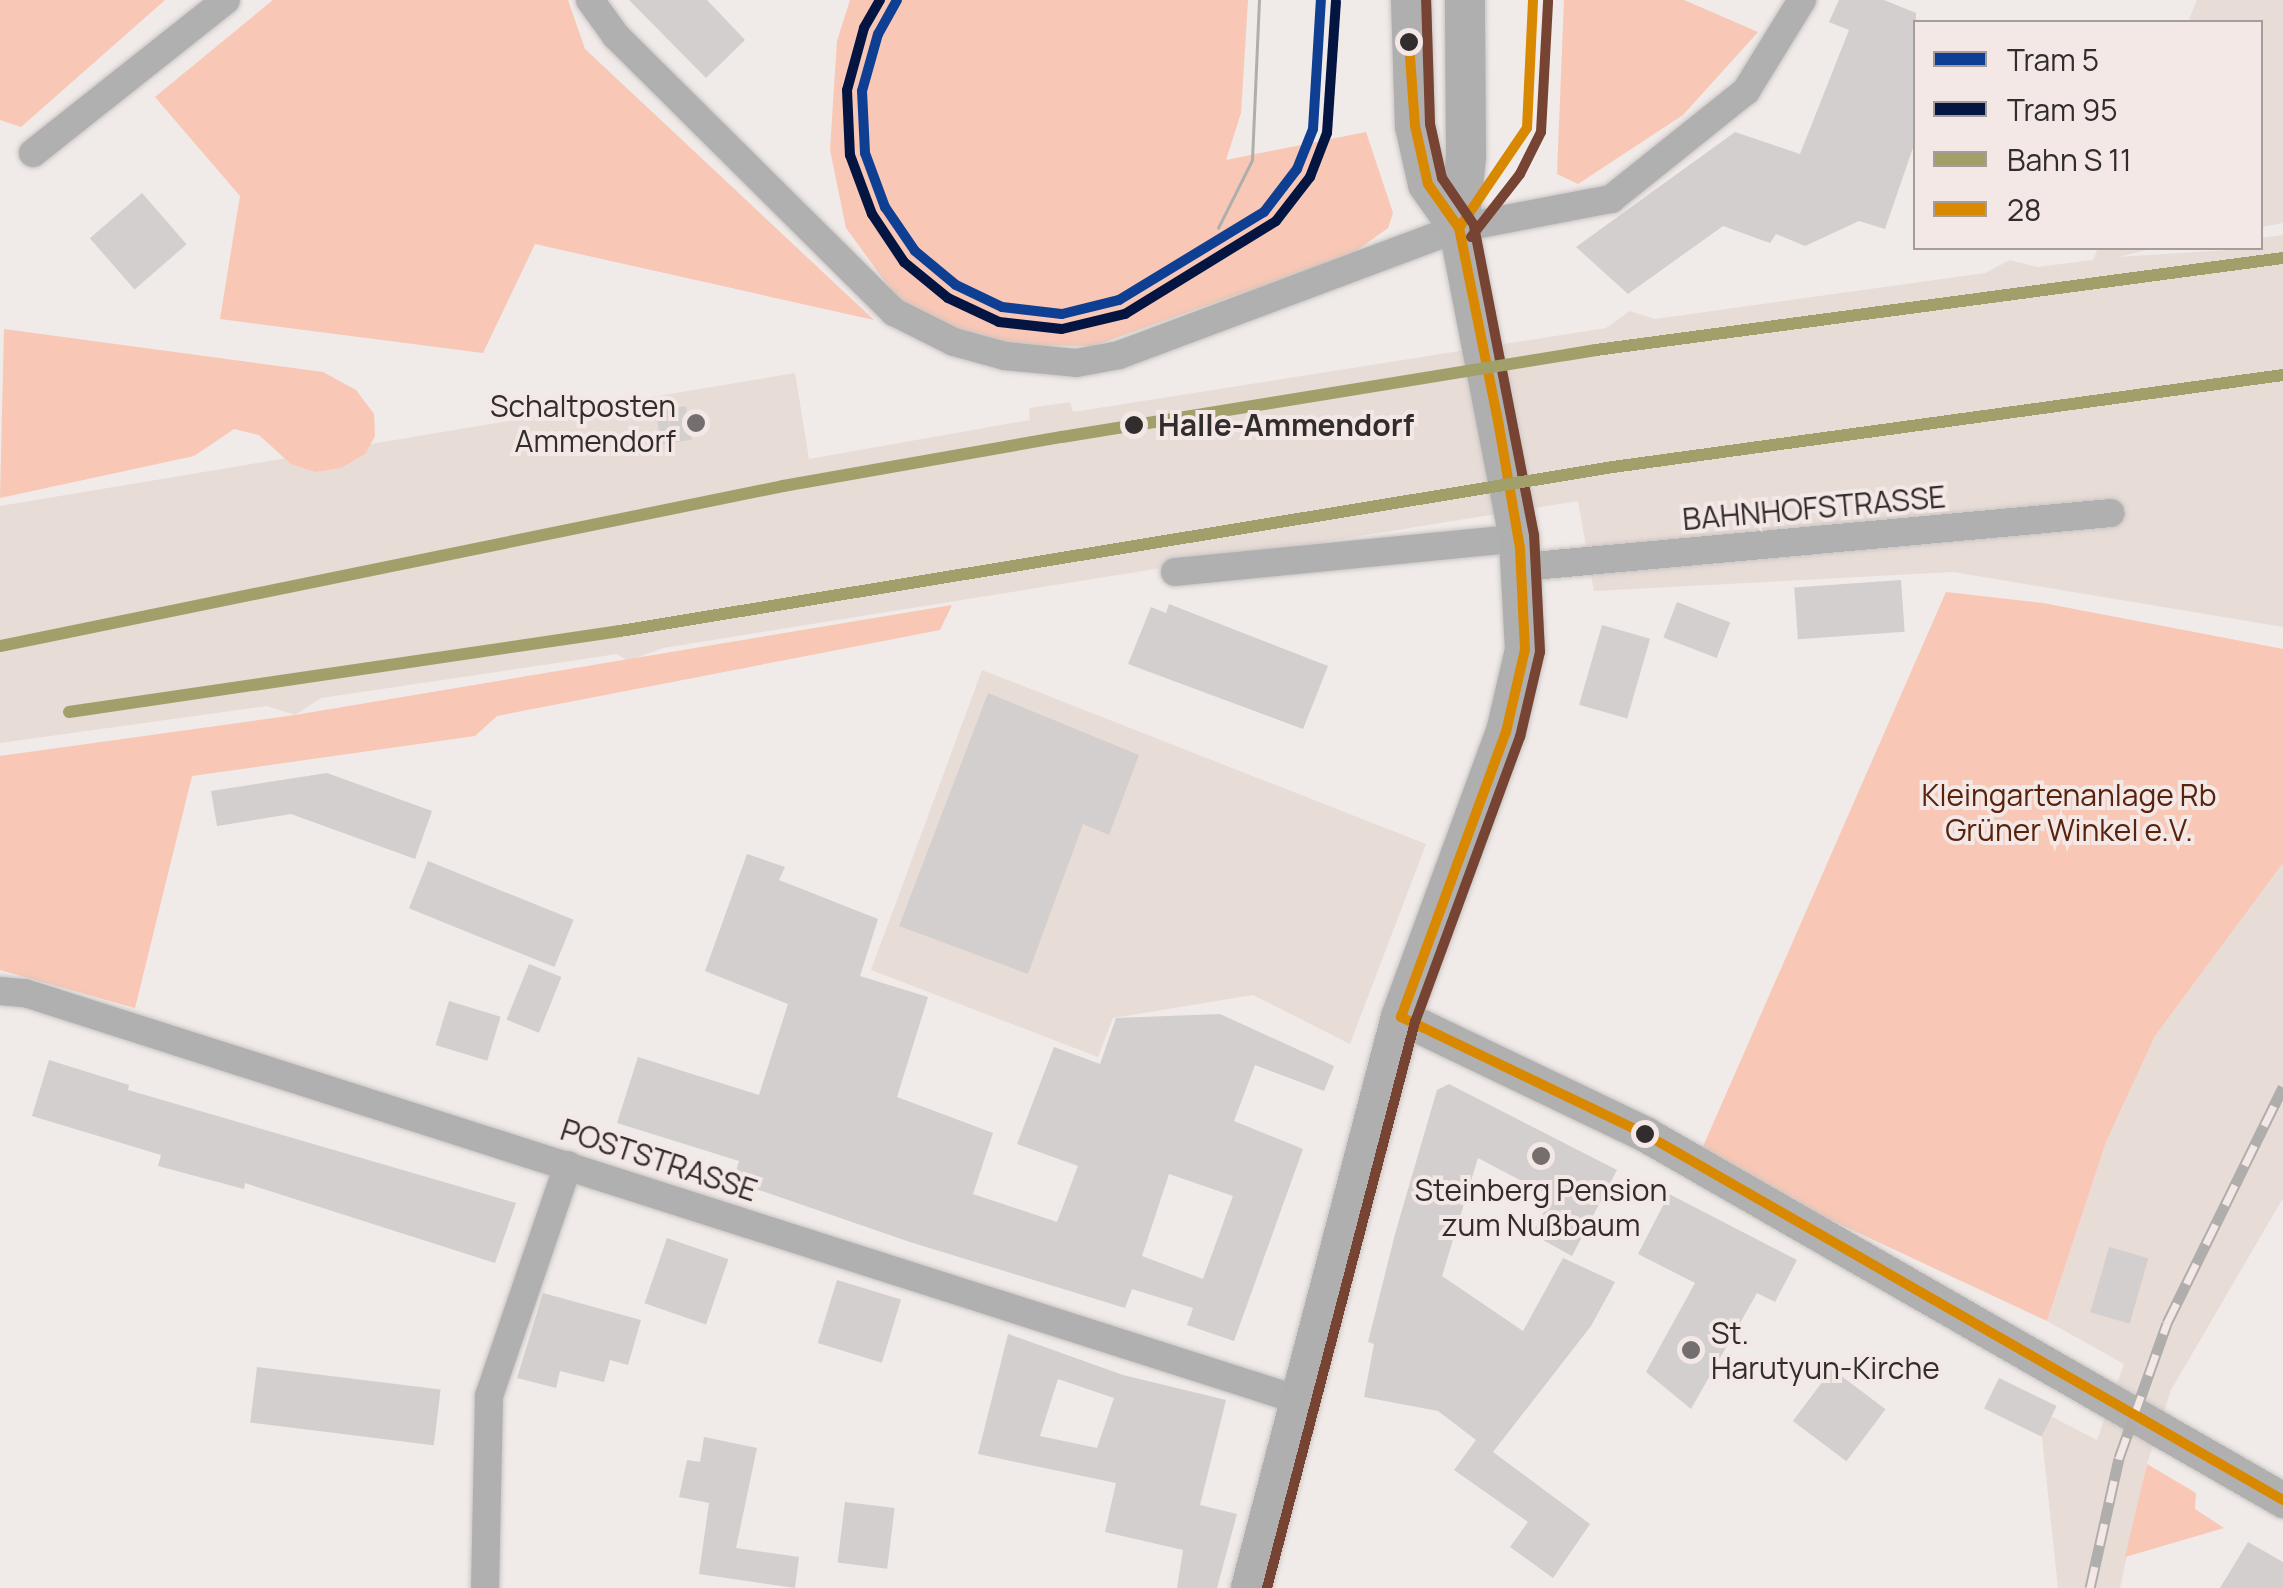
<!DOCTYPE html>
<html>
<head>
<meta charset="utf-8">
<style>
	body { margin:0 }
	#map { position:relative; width:2283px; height:1588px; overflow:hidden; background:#f0eae8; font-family:Manrope,sans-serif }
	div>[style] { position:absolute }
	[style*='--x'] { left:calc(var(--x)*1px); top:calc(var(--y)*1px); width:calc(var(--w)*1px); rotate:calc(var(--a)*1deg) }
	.built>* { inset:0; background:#e8dcd7 }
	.green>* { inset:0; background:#f8c7b5 }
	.building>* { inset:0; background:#d3cfce; transform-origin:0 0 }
	.roads { filter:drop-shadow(0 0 2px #c9c5c3) drop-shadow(0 0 2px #c9c5c3) }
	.minor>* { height:28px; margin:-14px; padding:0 14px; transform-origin:14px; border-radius:14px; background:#b1b0b0 }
	.tertiary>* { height:35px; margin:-17.5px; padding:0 17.5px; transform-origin:17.5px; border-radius:17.5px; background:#b1b0b0 }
	.secondary>* { height:40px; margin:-20px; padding:0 20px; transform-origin:20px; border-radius:20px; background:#b0afaf }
	.tram>* { height:2.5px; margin:-1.25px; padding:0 1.25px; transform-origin:1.25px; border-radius:1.25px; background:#afaeac }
	.rail>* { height:11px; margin-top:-5.5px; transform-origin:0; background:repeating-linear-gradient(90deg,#f3e8e5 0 22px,#afaeac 0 44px); box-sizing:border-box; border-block:2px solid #afaeac }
	.bus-1>* { height:10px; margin:-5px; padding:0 5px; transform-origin:5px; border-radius:5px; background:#d98802 }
	.bus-2>* { height:10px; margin:-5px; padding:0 5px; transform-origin:5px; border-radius:5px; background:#774332 }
	.rail-1>* { height:12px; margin:-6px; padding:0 6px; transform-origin:6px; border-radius:6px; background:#a2a06a }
	.tram-1>* { height:10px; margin:-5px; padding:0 5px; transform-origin:5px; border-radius:5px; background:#0f3f93 }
	.tram-2>* { height:10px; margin:-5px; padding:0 5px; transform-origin:5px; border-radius:5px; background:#051541 }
	.dots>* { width:28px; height:28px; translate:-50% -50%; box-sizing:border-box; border:5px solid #f3e8e5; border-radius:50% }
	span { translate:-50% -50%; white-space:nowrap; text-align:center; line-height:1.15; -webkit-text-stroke:8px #f3e8e5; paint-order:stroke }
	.poi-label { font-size:30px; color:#312d2c }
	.right { translate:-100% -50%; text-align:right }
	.left { translate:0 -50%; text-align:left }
	.stop-label { font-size:30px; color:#312d2c; font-weight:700 }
	.street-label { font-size:30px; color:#312d2c }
	.park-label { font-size:30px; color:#58220d }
	.legend { position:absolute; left:1913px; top:20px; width:350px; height:230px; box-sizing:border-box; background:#f3e8e5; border:2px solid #a59d9b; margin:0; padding:12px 18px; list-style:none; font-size:30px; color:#312d2c }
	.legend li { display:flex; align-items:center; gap:20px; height:50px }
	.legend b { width:50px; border:2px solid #a59d9b }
</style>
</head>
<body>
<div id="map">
	<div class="built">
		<div style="clip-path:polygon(2197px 0,2283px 0,2283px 223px,2261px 227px,2260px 22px,2188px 22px)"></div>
		<div style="clip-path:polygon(2283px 235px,2283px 627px,1953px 572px,1594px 591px,1578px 501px,663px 648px,628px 661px,617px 654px,321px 698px,295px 715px,267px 706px,0 743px,0 506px,795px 373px,809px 459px,1030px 420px,1029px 408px,1070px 402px,1073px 412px,1606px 328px,1630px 311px,1655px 319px,1985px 273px,2010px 260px,2037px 267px,2093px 260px,2098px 248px,2156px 248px,2117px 257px,2260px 248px,2261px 238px)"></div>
		<div style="clip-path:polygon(982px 670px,1426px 844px,1350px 1044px,1253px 995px,1113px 1018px,1098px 1057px,871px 970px)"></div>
		<div style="clip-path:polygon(2283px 863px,2283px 1198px,2171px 1390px,2146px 1467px,2120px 1588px,2058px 1588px,2039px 1410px,2097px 1440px,2124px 1364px,2047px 1321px,2106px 1142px,2155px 1036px)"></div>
	</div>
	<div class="green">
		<div style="clip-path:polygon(0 0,165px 0,21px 127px,0 120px)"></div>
		<div style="clip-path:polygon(273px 0,568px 0,585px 49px,874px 320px,535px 244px,483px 353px,220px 319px,240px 196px,155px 97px)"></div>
		<div style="clip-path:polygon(850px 0,1248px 0,1241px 113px,1226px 160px,1366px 132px,1393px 213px,1388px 228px,1352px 254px,1093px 346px,1014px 345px,956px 330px,900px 302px,846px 228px,830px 150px,837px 41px)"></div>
		<div style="clip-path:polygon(1564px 0,1684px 0,1758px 32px,1683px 115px,1578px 184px,1557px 174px)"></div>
		<div style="clip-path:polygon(4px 329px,323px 372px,356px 390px,374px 414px,375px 436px,365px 454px,341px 468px,315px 472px,291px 464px,259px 435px,234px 429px,194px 456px,0 498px)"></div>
		<div style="clip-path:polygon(1946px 592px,2043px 603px,2283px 649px,2283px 863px,2155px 1036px,2106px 1142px,2047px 1321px,1698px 1158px)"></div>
		<div style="clip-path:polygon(952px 605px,940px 630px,497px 716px,475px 736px,192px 776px,135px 1008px,0 970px,0 756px,295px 715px)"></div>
		<div style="clip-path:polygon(2147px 1464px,2196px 1493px,2195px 1509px,2224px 1528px,2125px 1557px)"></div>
	</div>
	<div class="building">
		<div style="clip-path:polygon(629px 0,707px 0,745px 40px,706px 78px)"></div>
		<div style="clip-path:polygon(1839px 0,1884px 0,1916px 13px,1916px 139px,1885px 229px,1859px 221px,1805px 246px,1776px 234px,1770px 243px,1723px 226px,1628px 294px,1576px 247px,1735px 132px,1800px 154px,1849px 30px,1829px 22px)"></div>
		<div style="left:142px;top:193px;width:68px;height:69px;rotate:49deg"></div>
		<div style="left:686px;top:406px;width:34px;height:31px;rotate:80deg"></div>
		<div style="left:1901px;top:580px;width:52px;height:107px;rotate:86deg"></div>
		<div style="left:1677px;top:602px;width:57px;height:38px;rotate:21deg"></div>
		<div style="clip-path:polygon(1169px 604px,1328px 666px,1303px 729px,1128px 664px,1151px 607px,1166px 613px)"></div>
		<div style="left:1602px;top:625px;width:50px;height:83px;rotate:16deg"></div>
		<div style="clip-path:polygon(988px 693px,1139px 755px,1109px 835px,1083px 824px,1028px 974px,899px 926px)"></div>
		<div style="clip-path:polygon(327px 773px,432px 811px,415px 859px,291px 814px,217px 826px,211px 791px)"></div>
		<div style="clip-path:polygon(evenodd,747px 854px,785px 867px,779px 880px,878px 919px,860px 976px,928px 997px,897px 1097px,993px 1133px,973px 1194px,1057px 1222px,1078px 1166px,1017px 1144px,1054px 1047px,1100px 1064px,1116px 1018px,1220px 1014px,1334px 1066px,1324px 1091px,1255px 1065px,1234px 1121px,1303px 1149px,1234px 1341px,1187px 1325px,1193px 1308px,1132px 1289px,1125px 1308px,910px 1242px,733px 1181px,739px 1161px,617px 1123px,638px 1057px,759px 1095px,788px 1004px,705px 971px,747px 854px,1169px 1174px,1233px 1196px,1203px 1279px,1142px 1256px,1169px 1174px)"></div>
		<div style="left:428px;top:861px;width:157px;height:51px;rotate:22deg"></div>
		<div style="left:529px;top:964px;width:35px;height:60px;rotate:22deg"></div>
		<div style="left:449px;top:1001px;width:54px;height:46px;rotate:17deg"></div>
		<div style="clip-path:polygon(49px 1060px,129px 1085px,128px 1090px,516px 1203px,495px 1263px,245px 1183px,244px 1189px,158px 1166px,161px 1155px,32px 1116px)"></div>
		<div style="clip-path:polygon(1449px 1084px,1617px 1170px,1572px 1256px,1532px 1234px,1552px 1197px,1478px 1158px,1442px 1276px,1523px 1331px,1563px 1258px,1615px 1282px,1591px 1326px,1493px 1452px,1590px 1524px,1553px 1578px,1510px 1547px,1528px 1522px,1454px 1470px,1476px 1440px,1438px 1411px,1364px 1397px,1374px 1344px,1368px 1342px,1395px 1234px,1437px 1090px)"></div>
		<div style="clip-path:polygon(1669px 1194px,1797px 1260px,1775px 1302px,1757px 1293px,1691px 1409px,1646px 1372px,1695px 1283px,1638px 1254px)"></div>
		<div style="left:667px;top:1238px;width:65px;height:69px;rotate:19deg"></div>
		<div style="left:2109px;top:1247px;width:41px;height:68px;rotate:16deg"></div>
		<div style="left:837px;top:1280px;width:67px;height:66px;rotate:17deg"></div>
		<div style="clip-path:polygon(543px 1293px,641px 1320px,628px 1365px,610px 1360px,604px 1382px,560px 1371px,556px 1388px,517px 1378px)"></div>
		<div style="clip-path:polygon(evenodd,1008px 1334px,1123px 1375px,1226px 1400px,1200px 1505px,1237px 1514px,1217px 1588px,1177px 1588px,1183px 1550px,1105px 1532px,1116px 1483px,978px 1454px,1008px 1334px,1058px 1379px,1114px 1398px,1097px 1448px,1040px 1436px,1058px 1379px)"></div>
		<div style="left:257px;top:1367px;width:185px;height:56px;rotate:7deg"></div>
		<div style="left:1832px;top:1369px;width:67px;height:65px;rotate:37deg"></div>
		<div style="left:1999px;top:1378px;width:64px;height:34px;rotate:26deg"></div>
		<div style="clip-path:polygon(704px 1437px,757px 1448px,736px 1548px,799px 1557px,795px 1588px,699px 1574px,709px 1503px,679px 1497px,687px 1460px,700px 1462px)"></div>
		<div style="left:845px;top:1502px;width:50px;height:61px;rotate:7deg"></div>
		<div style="clip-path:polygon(2248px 1542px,2283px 1562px,2283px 1588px,2220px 1588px)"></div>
	</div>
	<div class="roads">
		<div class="minor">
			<div style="--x:590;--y:0;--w:44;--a:54.2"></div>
			<div style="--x:616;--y:36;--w:392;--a:44.8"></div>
			<div style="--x:894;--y:312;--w:67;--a:26.6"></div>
			<div style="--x:954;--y:342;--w:53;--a:15.4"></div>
			<div style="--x:1005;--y:356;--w:71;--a:5.6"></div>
			<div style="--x:1076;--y:363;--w:44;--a:-10.5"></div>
			<div style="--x:1119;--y:355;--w:363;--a:-20.5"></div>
			<div style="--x:1459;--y:228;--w:155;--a:-10.8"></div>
			<div style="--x:1611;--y:199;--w:173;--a:-38.7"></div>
			<div style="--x:1746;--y:91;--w:107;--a:-58.4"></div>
			<div style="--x:33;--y:153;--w:246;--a:-38.4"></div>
			<div style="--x:1522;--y:567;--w:591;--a:-5.24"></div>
			<div style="--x:1175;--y:572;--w:346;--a:-5.6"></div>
			<div style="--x:0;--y:991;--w:25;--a:5"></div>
			<div style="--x:25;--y:993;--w:1334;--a:17.72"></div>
			<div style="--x:485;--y:1588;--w:192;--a:-88.8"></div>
			<div style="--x:489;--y:1396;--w:244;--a:-71.1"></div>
		</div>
		<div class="tertiary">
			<div style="--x:1401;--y:1017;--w:271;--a:25.6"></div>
			<div style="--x:1645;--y:1134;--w:736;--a:29.84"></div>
		</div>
		<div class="secondary">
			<div style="--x:1411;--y:0;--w:126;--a:88.2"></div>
			<div style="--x:1415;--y:126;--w:59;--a:77.4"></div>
			<div style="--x:1428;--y:184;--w:54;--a:54.8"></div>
			<div style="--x:1251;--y:1588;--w:590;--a:-75.28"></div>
			<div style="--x:1401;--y:1017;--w:304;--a:-69.8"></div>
			<div style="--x:1506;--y:732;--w:84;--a:-77"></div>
			<div style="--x:1525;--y:650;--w:112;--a:-93.1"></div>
			<div style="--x:1519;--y:538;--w:316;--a:-101"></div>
			<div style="--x:1459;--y:228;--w:72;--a:-84.4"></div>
			<div style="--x:1466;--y:156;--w:156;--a:-90.4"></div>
		</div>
	</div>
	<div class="tram">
		<div style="--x:1218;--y:228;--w:76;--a:-63.4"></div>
		<div style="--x:1252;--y:160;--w:160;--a:-87.5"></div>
	</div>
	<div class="rail">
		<div style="--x:2090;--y:1588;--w:133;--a:-77.4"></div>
		<div style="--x:2119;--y:1458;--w:143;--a:-70.4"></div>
		<div style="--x:2167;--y:1323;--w:263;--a:-63.8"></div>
	</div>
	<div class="bus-1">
		<div style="--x:1459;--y:228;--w:121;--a:-55.8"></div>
		<div style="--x:1527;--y:128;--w:128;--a:-87.3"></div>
		<div style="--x:1401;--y:1017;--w:304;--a:-69.8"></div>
		<div style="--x:1506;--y:732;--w:84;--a:-77"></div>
		<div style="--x:1525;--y:650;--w:102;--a:-92.8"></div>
		<div style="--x:1520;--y:548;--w:124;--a:-99.8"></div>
		<div style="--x:1499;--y:426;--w:202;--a:-101.4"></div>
		<div style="--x:1459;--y:228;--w:54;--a:-125.2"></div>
		<div style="--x:1428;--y:184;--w:59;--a:-102.6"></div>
		<div style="--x:1415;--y:126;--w:84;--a:-94.1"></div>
		<div style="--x:1401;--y:1017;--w:271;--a:25.6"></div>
		<div style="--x:1645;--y:1134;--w:736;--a:29.84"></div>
	</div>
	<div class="bus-2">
		<div style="--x:1471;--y:237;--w:80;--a:-52.1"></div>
		<div style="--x:1520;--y:174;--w:47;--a:-63.4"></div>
		<div style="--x:1541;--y:132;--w:131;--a:-86.9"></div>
		<div style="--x:1267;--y:1588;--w:585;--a:-75.35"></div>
		<div style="--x:1415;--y:1022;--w:304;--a:-69.8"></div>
		<div style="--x:1520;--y:737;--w:87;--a:-76.8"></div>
		<div style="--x:1540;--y:652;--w:117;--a:-92.9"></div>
		<div style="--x:1534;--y:535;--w:316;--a:-101"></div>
		<div style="--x:1474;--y:225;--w:57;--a:-124.2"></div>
		<div style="--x:1442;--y:178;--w:55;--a:-102.5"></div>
		<div style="--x:1430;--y:124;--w:124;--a:-91.8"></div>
	</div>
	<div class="rail-1">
		<div style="--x:0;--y:646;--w:799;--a:-11.55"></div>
		<div style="--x:783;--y:486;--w:283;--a:-10"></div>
		<div style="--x:1062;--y:437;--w:541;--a:-9.25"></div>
		<div style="--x:1596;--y:350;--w:693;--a:-7.63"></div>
		<div style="--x:69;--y:712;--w:557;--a:-8.36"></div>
		<div style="--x:620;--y:631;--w:1006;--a:-9.38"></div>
		<div style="--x:1613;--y:467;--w:676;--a:-7.82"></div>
	</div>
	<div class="tram-1">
		<div style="--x:897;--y:0;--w:39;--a:119"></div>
		<div style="--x:878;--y:34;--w:59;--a:105.7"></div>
		<div style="--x:862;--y:91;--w:62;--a:87.2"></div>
		<div style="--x:865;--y:153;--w:58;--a:69.7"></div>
		<div style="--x:885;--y:207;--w:53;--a:55.7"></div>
		<div style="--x:915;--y:251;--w:53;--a:39.7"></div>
		<div style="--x:956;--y:285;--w:51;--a:25.6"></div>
		<div style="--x:1002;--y:307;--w:60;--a:6.7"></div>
		<div style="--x:1062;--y:314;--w:59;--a:-13.8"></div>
		<div style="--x:1119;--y:300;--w:170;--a:-31.3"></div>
		<div style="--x:1264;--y:212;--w:54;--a:-52.5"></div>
		<div style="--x:1297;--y:169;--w:43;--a:-68.2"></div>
		<div style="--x:1313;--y:129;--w:129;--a:-86.5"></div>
	</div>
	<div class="tram-2">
		<div style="--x:880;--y:0;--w:32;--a:120"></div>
		<div style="--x:864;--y:28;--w:64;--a:105.3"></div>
		<div style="--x:847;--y:90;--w:65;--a:87.4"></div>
		<div style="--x:850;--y:155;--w:63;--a:69.6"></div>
		<div style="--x:872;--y:214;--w:58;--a:56.3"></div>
		<div style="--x:904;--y:262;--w:57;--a:39.3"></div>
		<div style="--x:948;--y:298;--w:56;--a:25.2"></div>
		<div style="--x:999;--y:322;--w:63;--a:6.3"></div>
		<div style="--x:1062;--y:329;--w:65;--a:-13.4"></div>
		<div style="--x:1125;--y:314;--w:177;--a:-31.6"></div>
		<div style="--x:1276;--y:221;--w:56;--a:-52.3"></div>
		<div style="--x:1310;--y:177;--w:47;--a:-68.9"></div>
		<div style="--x:1327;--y:133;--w:132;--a:-86.1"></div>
	</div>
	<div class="dots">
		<div style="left:1409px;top:42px;background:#312d2c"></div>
		<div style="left:696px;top:423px;background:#746f6e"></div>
		<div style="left:1134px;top:425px;background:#312d2c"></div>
		<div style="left:1645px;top:1134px;background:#312d2c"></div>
		<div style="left:1541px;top:1156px;background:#746f6e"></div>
		<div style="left:1691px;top:1350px;background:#746f6e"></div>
	</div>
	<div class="poi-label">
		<span class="right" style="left:676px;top:423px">Schaltposten<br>Ammendorf</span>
		<span style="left:1541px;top:1207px">Steinberg Pension<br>zum Nußbaum</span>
		<span class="left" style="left:1711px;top:1350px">St.<br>Harutyun-Kirche</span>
	</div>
	<div class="stop-label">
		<span class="left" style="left:1158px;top:425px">Halle-Ammendorf</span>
	</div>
	<div class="street-label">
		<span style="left:1814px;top:508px;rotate:-5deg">BAHNHOFSTRASSE</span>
		<span style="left:659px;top:1160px;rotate:18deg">POSTSTRASSE</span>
	</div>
	<div class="park-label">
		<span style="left:2069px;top:812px">Kleingartenanlage Rb<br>Grüner Winkel e.V.</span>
	</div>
	<ul class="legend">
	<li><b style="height:12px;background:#0f3f93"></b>Tram 5</li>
	<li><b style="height:12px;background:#051541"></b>Tram 95</li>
	<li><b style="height:12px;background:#a2a06a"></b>Bahn S 11</li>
	<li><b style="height:12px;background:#d98802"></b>28</li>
	</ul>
</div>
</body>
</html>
